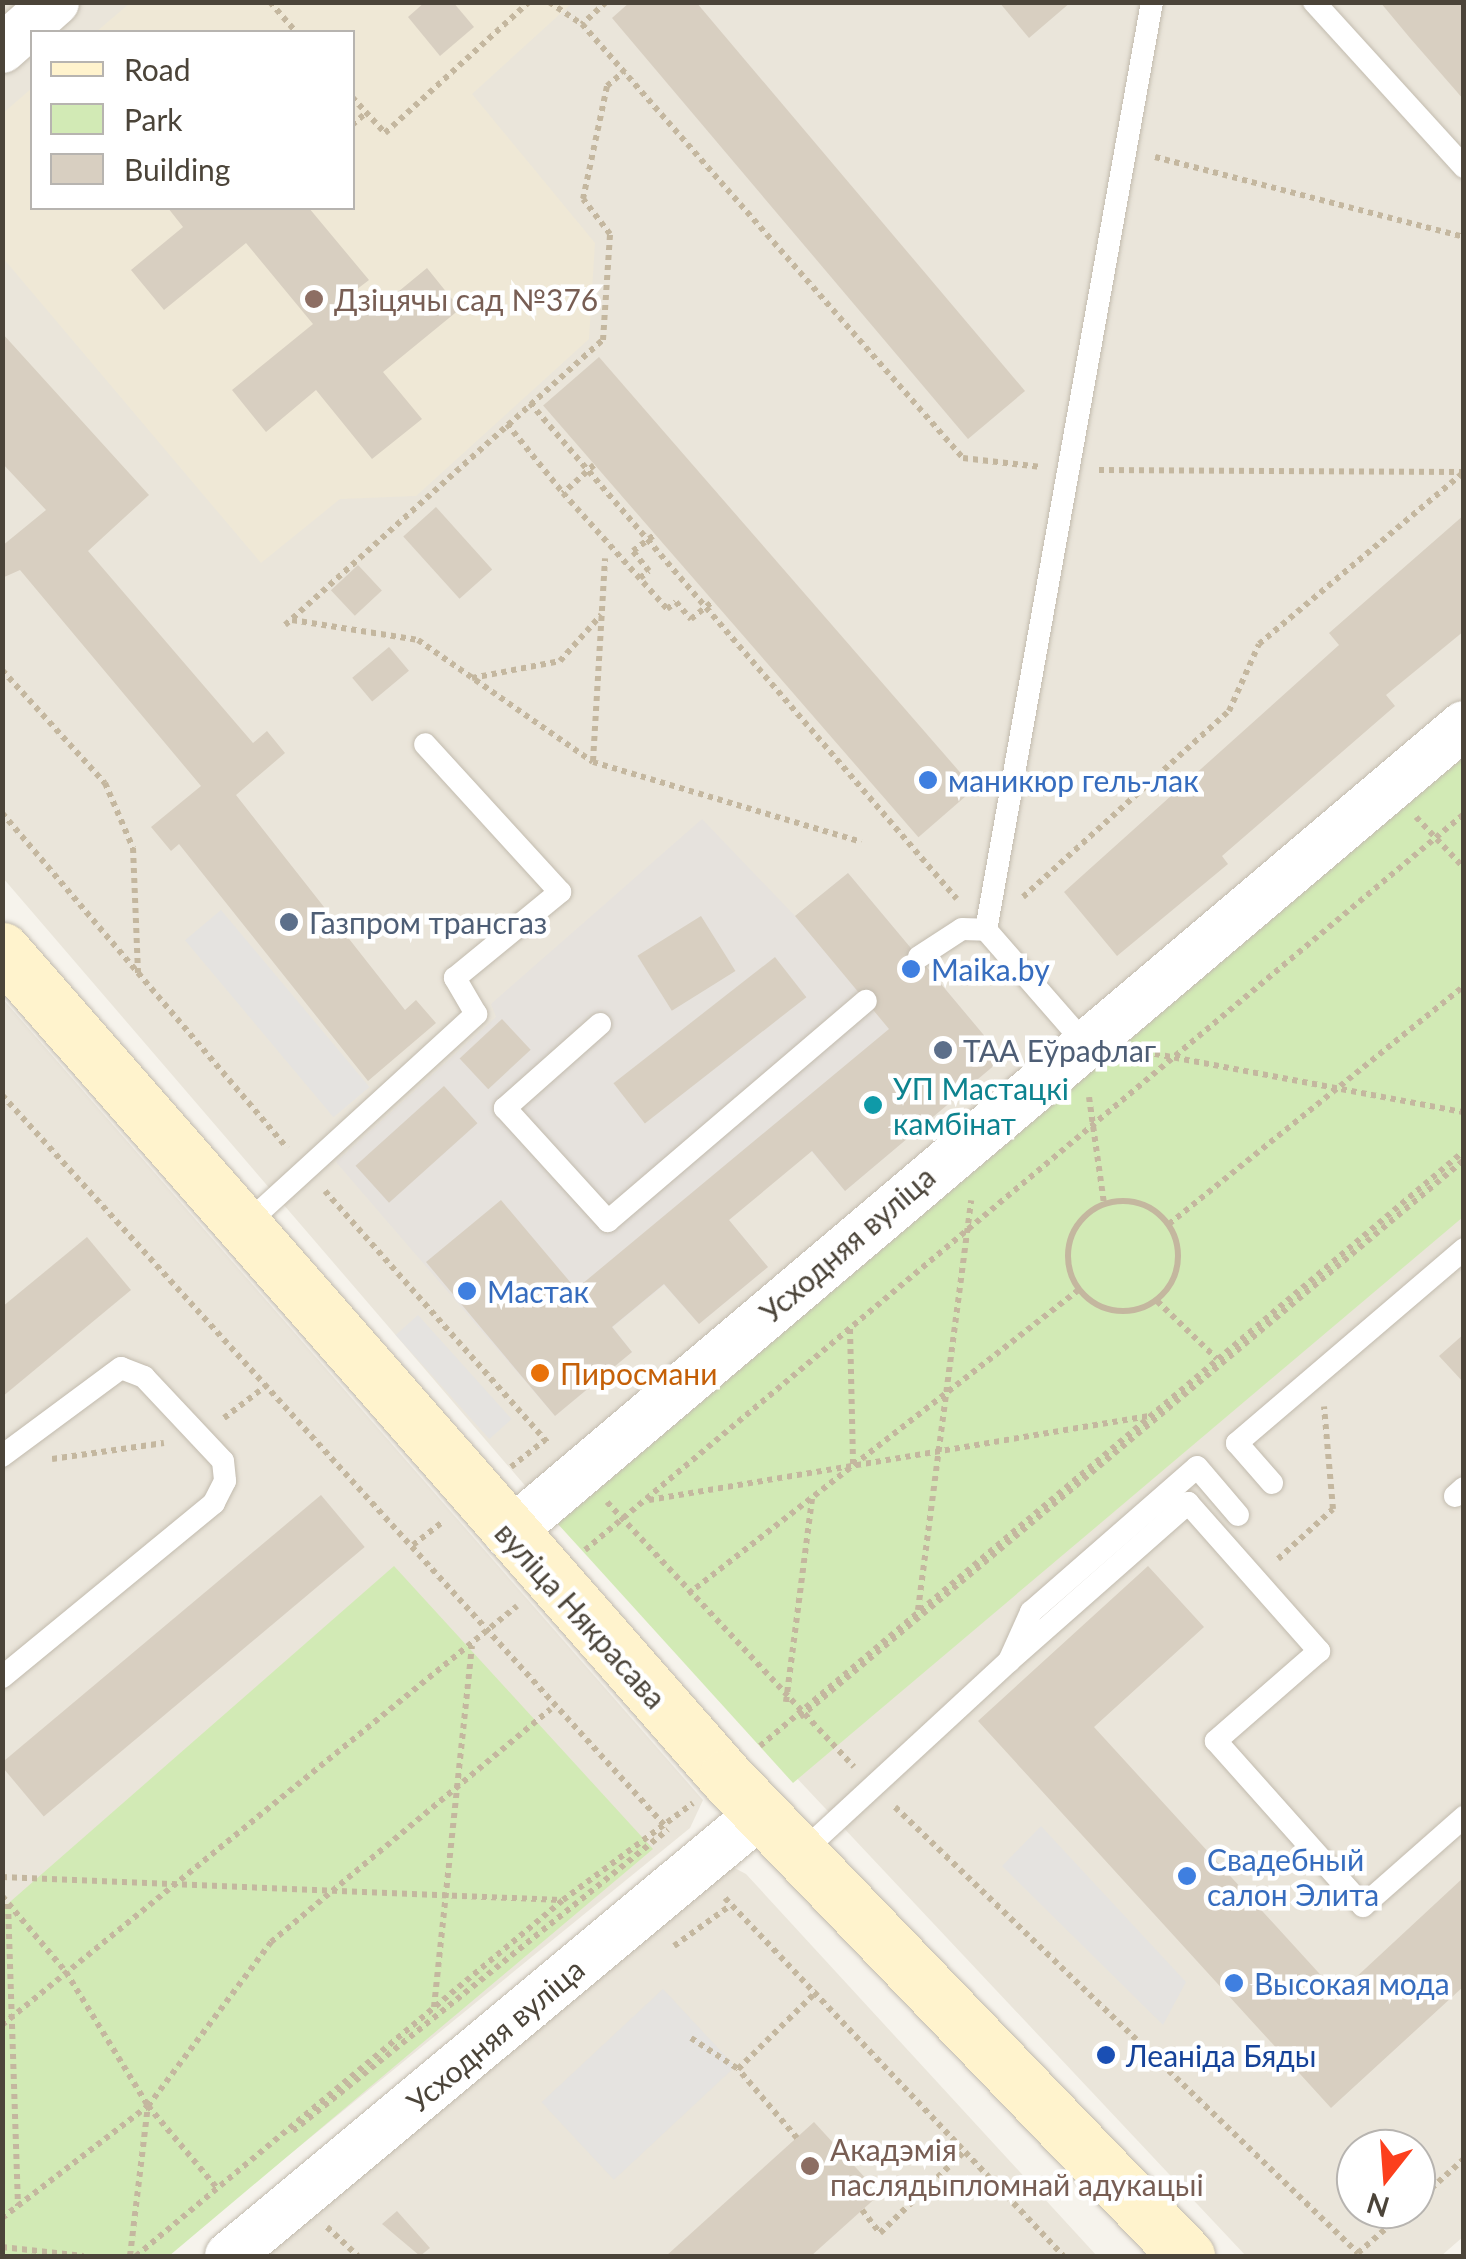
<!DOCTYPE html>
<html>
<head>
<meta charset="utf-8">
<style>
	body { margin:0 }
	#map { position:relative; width:1466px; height:2259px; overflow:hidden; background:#f6f3ec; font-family:Lato,sans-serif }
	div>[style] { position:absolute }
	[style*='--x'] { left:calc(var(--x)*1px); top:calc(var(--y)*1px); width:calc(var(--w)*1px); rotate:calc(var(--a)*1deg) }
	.residential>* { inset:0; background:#eae5da }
	.industrial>* { inset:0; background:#e6e2dd }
	.education>* { inset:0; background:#efe8d6 }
	.green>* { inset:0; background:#d2eab5 }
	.parking>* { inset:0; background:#e5e3e0; transform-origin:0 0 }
	.building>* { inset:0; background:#d8cfc1; transform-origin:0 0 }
	.path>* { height:6px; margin-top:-3px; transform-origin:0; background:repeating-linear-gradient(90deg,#c4b79f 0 5px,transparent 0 10px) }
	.path>.ring { margin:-3px; padding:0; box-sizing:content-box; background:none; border:6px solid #c4b79f; border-radius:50% }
	.roads { filter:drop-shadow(0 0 2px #c2bbae) drop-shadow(0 0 2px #c2bbae) }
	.lane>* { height:22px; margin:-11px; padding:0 11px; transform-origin:11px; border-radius:11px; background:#fff }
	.street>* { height:48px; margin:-24px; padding:0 24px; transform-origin:24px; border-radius:24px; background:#fff }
	.secondary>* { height:55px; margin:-27.5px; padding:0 27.5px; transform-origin:27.5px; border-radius:27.5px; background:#fff3cd }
	.dots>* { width:28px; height:28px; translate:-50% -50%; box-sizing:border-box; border:5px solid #fff; border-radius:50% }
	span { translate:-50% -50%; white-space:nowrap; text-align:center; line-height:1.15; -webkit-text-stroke:9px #fff; paint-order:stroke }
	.education-label { font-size:30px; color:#785e54 }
	.left { translate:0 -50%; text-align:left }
	.shop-label { font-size:30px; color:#366cbe }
	.service-label { font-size:30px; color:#4e5e75 }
	.culture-label { font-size:30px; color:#0d838f }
	.street-label { font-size:30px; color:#4b4439 }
	.food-label { font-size:30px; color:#c56008 }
	.transit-label { font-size:30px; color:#164399 }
	.frame { position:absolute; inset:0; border:5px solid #4b4439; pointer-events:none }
	.legend { position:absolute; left:30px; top:30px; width:325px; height:180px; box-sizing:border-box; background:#fff; border:2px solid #b7b4b0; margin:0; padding:12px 18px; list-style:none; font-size:30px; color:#4b4439 }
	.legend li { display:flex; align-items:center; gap:20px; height:50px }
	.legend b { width:50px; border:2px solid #b7b4b0 }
	.north { position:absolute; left:1336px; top:2129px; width:100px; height:100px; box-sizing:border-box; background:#fff; border:2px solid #b7b4b0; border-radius:50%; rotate:197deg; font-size:28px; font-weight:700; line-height:40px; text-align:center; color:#4b4439 }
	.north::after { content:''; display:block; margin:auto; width:35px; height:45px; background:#fc3f1d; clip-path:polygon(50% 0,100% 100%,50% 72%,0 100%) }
</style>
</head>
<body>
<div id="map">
	<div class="residential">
		<div style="clip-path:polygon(evenodd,2px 3px,1463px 3px,1464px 2236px,1441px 2256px,1246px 2256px,558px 1524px,3px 878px,2px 3px,32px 32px,352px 32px,352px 208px,32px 208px,32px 32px,2px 3px,1356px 2149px,1416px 2149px,1416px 2209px,1356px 2209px,1356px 2149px)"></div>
		<div style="clip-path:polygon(2px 998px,703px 1800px,690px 1828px,165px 2256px,3px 2256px)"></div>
		<div style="clip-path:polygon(723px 1862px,746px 1874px,1097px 2256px,245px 2256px)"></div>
	</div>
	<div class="industrial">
		<div style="clip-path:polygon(702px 819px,795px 916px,848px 873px,1003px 1058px,845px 1191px,811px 1151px,729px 1220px,768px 1267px,699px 1324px,664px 1285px,613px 1327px,632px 1352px,555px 1416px,336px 1162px,496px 1017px,491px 1004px)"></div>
	</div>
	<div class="education">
		<div style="clip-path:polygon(130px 3px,572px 3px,472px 94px,595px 243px,589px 339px,416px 496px,340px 499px,261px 563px,3px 258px,2px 114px,32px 88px,32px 208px,352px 208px,352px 32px,96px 32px)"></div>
	</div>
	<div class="green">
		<div style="clip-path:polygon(1463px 758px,1463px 1217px,793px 1783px,558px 1524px)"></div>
		<div style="clip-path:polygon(394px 1566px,653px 1849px,169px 2256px,3px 2256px,3px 1908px)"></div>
	</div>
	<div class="parking">
		<div style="left:221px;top:910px;width:231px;height:47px;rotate:50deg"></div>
		<div style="left:418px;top:1315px;width:140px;height:30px;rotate:48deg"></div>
		<div style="clip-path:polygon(1041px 1826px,1186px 1982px,1163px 2025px,1002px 1866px)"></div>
		<div style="left:663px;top:1989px;width:106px;height:166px;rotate:47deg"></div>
	</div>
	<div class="building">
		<div style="clip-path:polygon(425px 2px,453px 2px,474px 27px,440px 56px,408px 17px)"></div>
		<div style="clip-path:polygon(630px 2px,696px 2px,1025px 391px,968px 439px,612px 18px)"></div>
		<div style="clip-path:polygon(999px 2px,1071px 2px,1029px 38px)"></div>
		<div style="clip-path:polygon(1380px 2px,1464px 2px,1464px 100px,1410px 38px)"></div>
		<div style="clip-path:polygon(168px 208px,309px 208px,369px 280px,352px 293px,370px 315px,427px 268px,460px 309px,383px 372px,422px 419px,372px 459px,316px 390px,266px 432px,232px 390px,313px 324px,246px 243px,164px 310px,131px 270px,183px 227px)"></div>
		<div style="clip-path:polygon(2px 333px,149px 495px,88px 551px,253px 743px,267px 731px,285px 753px,236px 795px,405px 1010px,416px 1000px,436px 1023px,368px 1081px,179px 844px,171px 851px,151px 827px,201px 786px,20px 570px,2px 578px,2px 546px,46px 510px,2px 463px)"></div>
		<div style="left:599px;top:357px;width:572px;height:74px;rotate:49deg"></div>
		<div style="left:436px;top:507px;width:84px;height:44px;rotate:48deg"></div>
		<div style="clip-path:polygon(1464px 515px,1464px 631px,1386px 695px,1395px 706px,1222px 856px,1228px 864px,1117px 956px,1064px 892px,1339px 645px,1329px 633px)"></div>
		<div style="left:358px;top:565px;width:35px;height:37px;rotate:47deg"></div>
		<div style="left:389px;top:647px;width:31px;height:48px;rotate:50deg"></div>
		<div style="clip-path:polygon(848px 873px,1003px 1058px,845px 1191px,812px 1151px,729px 1220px,768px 1267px,699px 1324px,664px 1284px,612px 1327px,632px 1352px,555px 1416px,426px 1262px,501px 1200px,576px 1289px,889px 1029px,795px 916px)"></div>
		<div style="left:701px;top:916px;width:65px;height:75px;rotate:58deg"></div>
		<div style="left:775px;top:957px;width:51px;height:205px;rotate:52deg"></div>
		<div style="left:502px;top:1019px;width:42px;height:58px;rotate:47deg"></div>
		<div style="left:444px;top:1086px;width:50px;height:119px;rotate:48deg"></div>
		<div style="clip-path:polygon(87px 1237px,131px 1290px,2px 1397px,2px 1307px)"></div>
		<div style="clip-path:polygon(1464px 1334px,1464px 1383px,1439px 1356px)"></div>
		<div style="left:321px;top:1495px;width:68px;height:419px;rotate:50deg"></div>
		<div style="clip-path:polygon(1148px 1566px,1204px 1627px,1094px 1727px,1338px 1994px,1464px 1877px,1464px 1986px,1331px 2108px,978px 1721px)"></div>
		<div style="clip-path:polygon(814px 2122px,880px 2194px,811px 2256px,666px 2256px)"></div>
		<div style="clip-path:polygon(397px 2211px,430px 2248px,420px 2256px,382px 2224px)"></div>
	</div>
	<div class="path">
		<div style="--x:270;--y:2;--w:40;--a:49"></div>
		<div style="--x:549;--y:2;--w:40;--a:34"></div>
		<div style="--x:606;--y:2;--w:33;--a:137"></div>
		<div style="--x:582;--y:24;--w:578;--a:48.72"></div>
		<div style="--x:963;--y:458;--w:79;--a:6.6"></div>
		<div style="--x:352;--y:97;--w:49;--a:47.5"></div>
		<div style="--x:385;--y:133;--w:195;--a:-42.3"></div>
		<div style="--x:352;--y:125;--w:18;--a:-41"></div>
		<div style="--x:1155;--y:157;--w:319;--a:14.5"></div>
		<div style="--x:530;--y:403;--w:654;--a:49.28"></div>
		<div style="--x:507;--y:424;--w:89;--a:50.9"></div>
		<div style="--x:594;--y:465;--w:42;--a:137.9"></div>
		<div style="--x:563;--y:493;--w:156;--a:48.1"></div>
		<div style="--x:667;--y:609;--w:11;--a:-38"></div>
		<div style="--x:676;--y:602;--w:23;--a:49"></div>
		<div style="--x:691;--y:619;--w:27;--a:-39"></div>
		<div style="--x:1099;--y:470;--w:362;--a:0.3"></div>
		<div style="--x:640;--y:578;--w:11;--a:-38"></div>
		<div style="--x:649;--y:571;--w:26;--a:-129"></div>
		<div style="--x:633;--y:551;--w:26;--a:-37"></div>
		<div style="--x:292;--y:620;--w:128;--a:9"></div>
		<div style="--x:418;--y:640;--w:213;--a:34.9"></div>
		<div style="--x:593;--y:762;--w:280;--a:16.6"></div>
		<div style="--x:285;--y:625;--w:427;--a:-41.9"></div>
		<div style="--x:603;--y:340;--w:106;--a:-86.2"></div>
		<div style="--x:610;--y:234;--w:44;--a:-127.6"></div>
		<div style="--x:583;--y:199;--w:116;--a:-78"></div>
		<div style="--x:607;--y:86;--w:23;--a:-41"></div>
		<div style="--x:2;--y:670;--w:153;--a:47.7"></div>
		<div style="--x:105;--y:783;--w:71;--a:66.7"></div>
		<div style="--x:133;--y:848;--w:125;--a:87.7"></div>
		<div style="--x:472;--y:678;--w:90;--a:-10.9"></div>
		<div style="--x:560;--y:661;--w:62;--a:-48.3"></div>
		<div style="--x:593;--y:761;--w:203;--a:-86.6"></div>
		<div style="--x:2;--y:813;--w:440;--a:49.6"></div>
		<div style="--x:1416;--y:817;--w:70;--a:46.7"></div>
		<div style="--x:1023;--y:897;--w:278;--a:-42.1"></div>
		<div style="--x:1229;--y:711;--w:73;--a:-65.9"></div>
		<div style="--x:1259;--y:644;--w:268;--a:-40"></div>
		<div style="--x:1145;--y:1052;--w:325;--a:10.7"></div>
		<div style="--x:2;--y:1095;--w:988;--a:47.79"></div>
		<div style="--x:1089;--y:1097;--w:108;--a:82"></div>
		<div style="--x:325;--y:1191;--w:338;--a:48.5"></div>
		<div class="ring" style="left:1068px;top:1201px;width:104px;height:104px"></div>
		<div style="--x:1169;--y:1224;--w:379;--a:-38.9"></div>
		<div style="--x:1157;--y:1301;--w:83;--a:44"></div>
		<div style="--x:850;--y:1329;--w:136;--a:88.7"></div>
		<div style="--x:224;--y:1418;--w:54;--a:-37.5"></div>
		<div style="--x:52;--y:1459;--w:113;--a:-8.1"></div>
		<div style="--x:511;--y:1467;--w:43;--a:-38.5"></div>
		<div style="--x:649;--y:1500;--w:507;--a:-9.54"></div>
		<div style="--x:607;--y:1502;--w:362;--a:47"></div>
		<div style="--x:413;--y:1545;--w:36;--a:-38"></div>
		<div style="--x:585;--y:1550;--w:1146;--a:-39.94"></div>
		<div style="--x:1278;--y:1559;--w:74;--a:-42.3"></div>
		<div style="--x:1333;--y:1509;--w:103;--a:-95"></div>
		<div style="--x:688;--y:1594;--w:495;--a:-37.9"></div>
		<div style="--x:918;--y:1610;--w:413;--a:-82.6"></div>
		<div style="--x:786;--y:1702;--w:205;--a:-82.7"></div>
		<div style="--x:800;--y:1717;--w:867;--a:-39.99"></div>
		<div style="--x:760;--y:1746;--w:922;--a:-40.2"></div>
		<div style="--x:895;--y:1807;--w:643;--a:43.93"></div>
		<div style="--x:1358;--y:2253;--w:67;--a:-41.3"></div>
		<div style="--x:2;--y:1877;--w:559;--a:2.36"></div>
		<div style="--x:2;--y:1896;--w:99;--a:49.9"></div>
		<div style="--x:66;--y:1972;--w:157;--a:58.5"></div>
		<div style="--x:148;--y:2106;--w:107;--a:49.9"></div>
		<div style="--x:725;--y:1898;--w:492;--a:46.6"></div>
		<div style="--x:8;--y:1904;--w:302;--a:88.1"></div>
		<div style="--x:674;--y:1946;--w:70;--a:-35.7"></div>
		<div style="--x:434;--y:2007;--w:363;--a:-84"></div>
		<div style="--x:2;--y:2025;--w:664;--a:-39.13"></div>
		<div style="--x:691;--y:2038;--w:56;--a:33.4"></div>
		<div style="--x:293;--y:2131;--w:481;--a:-38.8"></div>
		<div style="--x:797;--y:2138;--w:91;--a:-130.5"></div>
		<div style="--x:738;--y:2069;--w:111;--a:-44.6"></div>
		<div style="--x:1416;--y:2202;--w:64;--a:-41.9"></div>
		<div style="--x:862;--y:2210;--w:29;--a:52"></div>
		<div style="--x:880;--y:2233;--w:118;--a:-44"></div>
		<div style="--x:2;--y:2218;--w:184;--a:-37.5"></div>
		<div style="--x:148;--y:2106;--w:205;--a:-53.1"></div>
		<div style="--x:271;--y:1942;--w:364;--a:-39.8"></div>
		<div style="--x:327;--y:2227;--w:42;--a:43.1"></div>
		<div style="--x:2;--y:2247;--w:82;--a:6.3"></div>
		<div style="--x:130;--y:2256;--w:151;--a:-83.2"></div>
		<div style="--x:136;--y:2256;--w:556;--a:-39.82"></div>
		<div style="--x:563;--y:1900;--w:162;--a:-36.7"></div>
	</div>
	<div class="roads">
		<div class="lane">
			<div style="--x:1314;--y:2;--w:223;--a:47.7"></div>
			<div style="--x:986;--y:930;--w:943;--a:-79.86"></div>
			<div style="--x:919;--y:957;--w:51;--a:-33.1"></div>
			<div style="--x:962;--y:929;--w:24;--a:2"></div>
			<div style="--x:986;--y:930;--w:146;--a:48.9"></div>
			<div style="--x:600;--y:1024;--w:127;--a:138.5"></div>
			<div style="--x:505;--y:1108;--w:153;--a:47.7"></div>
			<div style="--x:608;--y:1221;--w:339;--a:-40.5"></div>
			<div style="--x:243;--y:1227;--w:316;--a:-42.4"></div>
			<div style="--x:476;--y:1014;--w:42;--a:-120.3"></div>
			<div style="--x:455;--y:978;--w:136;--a:-39.3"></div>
			<div style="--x:560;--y:892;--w:200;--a:-132.4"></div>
			<div style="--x:2;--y:1456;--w:148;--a:-36.5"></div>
			<div style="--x:121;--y:1368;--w:25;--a:21"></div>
			<div style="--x:144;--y:1377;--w:115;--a:46.8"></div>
			<div style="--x:223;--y:1461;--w:20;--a:84"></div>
			<div style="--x:225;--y:1481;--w:25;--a:117"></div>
			<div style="--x:214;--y:1503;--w:274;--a:140.6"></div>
			<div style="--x:1272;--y:1483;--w:53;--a:-131.2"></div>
			<div style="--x:1237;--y:1443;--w:299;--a:-40.5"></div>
			<div style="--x:1455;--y:1496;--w:12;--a:-42"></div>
			<div style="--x:1009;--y:1661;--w:239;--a:-41.4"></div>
			<div style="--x:1188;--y:1503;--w:198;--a:48.5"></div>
			<div style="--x:1319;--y:1651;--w:137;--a:138.9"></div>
			<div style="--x:1216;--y:1741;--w:221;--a:48.3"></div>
			<div style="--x:1363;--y:1906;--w:135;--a:-41.4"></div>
			<div style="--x:800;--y:1854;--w:284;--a:-42.7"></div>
			<div style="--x:1009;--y:1661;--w:54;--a:-65.8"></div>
			<div style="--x:1031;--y:1612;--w:220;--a:-41.1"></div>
			<div style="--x:1197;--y:1467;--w:63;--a:49.5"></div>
		</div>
		<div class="street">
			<div style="--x:2;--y:49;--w:71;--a:-41.6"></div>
			<div style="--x:508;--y:1534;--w:1252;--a:-40.24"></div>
			<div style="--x:229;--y:2256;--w:692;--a:-39.78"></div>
		</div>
		<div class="secondary">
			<div style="--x:2;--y:950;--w:1099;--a:48.8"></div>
			<div style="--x:726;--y:1777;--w:665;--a:46.1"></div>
		</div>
	</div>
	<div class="dots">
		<div style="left:314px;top:299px;background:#8d6e63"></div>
		<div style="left:928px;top:780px;background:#3f7fe0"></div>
		<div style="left:289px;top:922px;background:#5c6f8a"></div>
		<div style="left:911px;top:969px;background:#3f7fe0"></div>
		<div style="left:943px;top:1050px;background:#5c6f8a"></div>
		<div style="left:873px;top:1105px;background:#0f9aa8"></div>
		<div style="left:467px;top:1291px;background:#3f7fe0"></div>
		<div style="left:540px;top:1373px;background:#e8710a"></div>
		<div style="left:1187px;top:1876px;background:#3f7fe0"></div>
		<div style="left:1234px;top:1983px;background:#3f7fe0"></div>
		<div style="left:1106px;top:2055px;background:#1a4fb4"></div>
		<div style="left:810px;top:2166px;background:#8d6e63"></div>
	</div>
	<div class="education-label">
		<span class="left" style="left:334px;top:299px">Дзіцячы сад №376</span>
		<span class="left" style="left:830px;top:2166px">Акадэмія<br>паслядыпломнай адукацыі</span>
	</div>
	<div class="shop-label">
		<span class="left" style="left:948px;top:780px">маникюр гель-лак</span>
		<span class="left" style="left:931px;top:969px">Maika.by</span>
		<span class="left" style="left:487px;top:1291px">Мастак</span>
		<span class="left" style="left:1207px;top:1876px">Свадебный<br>салон Элита</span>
		<span class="left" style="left:1254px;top:1983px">Высокая мода</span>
	</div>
	<div class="service-label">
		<span class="left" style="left:309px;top:922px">Газпром трансгаз</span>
		<span class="left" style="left:963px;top:1050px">ТАА Еўрафлаг</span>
	</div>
	<div class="culture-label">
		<span class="left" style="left:893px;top:1105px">УП Мастацкі<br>камбінат</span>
	</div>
	<div class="street-label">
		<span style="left:847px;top:1244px;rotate:-41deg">Усходняя вуліца</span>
		<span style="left:581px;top:1615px;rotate:48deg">вуліца Някрасава</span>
		<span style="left:495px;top:2035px;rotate:-40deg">Усходняя вуліца</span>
	</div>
	<div class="food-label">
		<span class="left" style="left:560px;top:1373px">Пиросмани</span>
	</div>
	<div class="transit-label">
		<span class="left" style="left:1126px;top:2055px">Леаніда Бяды</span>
	</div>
	<div class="frame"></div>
	<ul class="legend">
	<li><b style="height:12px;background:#fff3cd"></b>Road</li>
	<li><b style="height:28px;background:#d2eab5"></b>Park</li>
	<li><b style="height:28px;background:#d8cfc1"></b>Building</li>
	</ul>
	<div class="north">N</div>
</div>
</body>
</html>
